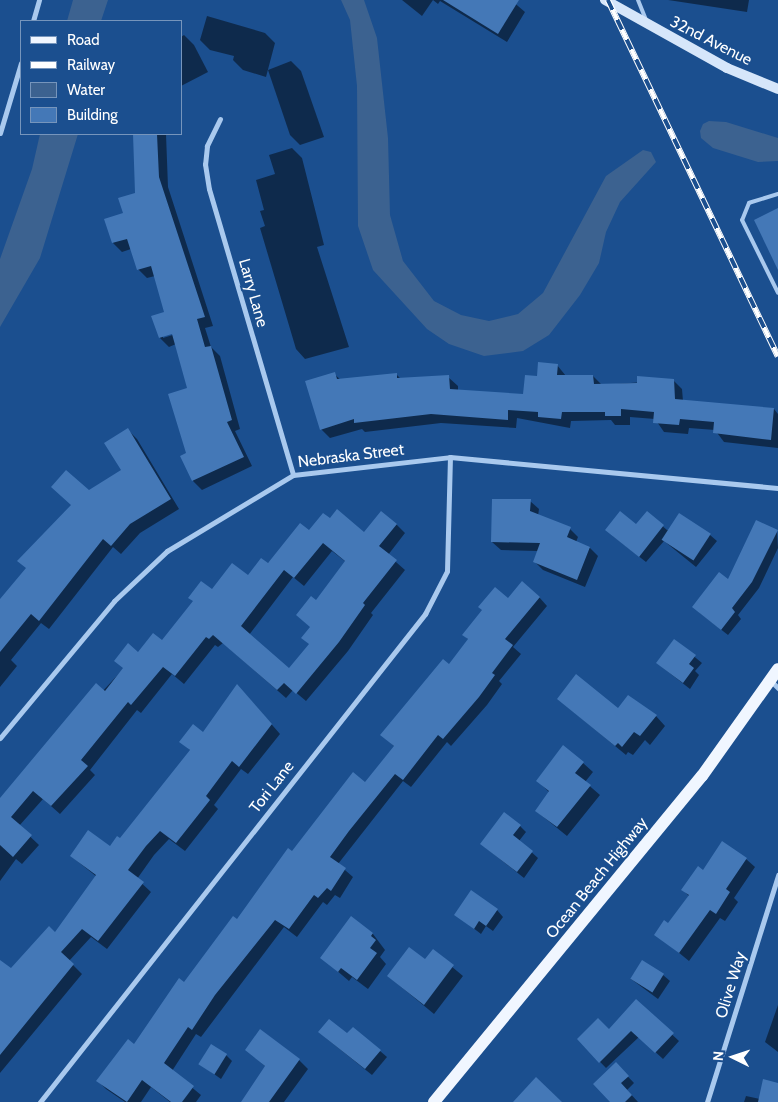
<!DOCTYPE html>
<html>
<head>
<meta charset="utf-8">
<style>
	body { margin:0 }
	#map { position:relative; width:778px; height:1102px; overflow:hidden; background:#1b4f8f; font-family:Cabin,sans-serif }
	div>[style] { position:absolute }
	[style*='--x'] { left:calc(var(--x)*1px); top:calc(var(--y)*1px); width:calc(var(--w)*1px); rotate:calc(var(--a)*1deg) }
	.water>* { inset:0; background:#3c6290 }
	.shadow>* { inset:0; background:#0007 }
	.building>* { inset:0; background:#4478b7; transform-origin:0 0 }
	.lane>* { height:4px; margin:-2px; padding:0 2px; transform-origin:2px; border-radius:2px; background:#a9c9ee }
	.street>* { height:5px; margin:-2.5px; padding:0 2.5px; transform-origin:2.5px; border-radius:2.5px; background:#a9c9ee }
	.secondary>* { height:10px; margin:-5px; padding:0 5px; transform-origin:5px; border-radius:5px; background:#d6e6fa }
	.primary>* { height:12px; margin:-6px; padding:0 6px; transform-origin:6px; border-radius:6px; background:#f0f6ff }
	.rail>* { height:5.5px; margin-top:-2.75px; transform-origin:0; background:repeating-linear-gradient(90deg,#1b4f8f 0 11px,#fff 0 22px); box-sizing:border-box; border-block:1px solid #fff }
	span { translate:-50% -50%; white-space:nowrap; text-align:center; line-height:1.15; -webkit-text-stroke:4px #1b4f8f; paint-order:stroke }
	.street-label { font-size:16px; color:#fff }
	.legend { position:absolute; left:20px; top:20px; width:162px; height:115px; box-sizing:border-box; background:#1b4f8f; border:1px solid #7695bc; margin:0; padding:6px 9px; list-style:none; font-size:15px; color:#fff }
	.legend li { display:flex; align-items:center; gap:10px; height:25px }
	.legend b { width:25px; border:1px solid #7695bc }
	.north { position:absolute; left:708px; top:1032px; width:50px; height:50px; -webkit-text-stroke:4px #1b4f8f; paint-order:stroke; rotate:274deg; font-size:14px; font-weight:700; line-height:20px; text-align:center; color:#fff }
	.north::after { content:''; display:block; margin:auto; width:18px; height:22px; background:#fff; clip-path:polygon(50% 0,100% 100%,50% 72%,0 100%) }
</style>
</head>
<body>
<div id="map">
	<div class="water">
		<div style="clip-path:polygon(73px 0,108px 0,101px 21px,67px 21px)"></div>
		<div style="clip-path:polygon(341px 0,364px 0,377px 38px,388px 138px,390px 215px,403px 261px,434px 301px,461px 315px,489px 321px,518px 314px,543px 293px,606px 176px,643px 150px,651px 152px,656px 162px,620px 202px,606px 232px,599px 263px,580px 295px,549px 335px,523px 351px,484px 356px,449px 344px,427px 329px,373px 270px,358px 226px,357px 86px,350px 20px)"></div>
		<div style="clip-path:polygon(709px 121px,726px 122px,778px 138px,778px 161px,758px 162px,713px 148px,701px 138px,700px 131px,703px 124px)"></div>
		<div style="clip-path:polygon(40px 134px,78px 134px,40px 258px,0 327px,0 259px,32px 169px)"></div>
	</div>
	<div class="shadow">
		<div style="clip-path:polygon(402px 0,433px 0,422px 16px)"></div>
		<div style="clip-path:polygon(433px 0,511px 0,525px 12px,507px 42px,440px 1px,438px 4px)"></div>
		<div style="clip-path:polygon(668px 0,749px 0,747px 12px)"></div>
		<div style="clip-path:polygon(207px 16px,265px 33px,275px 43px,266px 77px,243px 70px,233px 60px,234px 56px,210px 50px,200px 40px)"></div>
		<div style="clip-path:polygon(184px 35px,194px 45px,208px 72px,181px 86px,181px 37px)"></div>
		<div style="clip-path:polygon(291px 61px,301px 71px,324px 137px,300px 145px,290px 135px,268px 70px)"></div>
		<div style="clip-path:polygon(evenodd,134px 134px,166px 134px,168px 187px,213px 326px,205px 328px,211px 347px,220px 356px,240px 429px,235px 431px,252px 466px,202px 490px,193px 481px,182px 457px,187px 454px,189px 389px,176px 344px,169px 347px,160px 338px,153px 317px,166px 312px,155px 276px,147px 278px,138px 269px,131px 249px,122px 252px,113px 243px,137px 193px,134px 134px,178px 331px,179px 333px,163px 338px,163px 336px,178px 331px)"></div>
		<div style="clip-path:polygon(292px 148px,302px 158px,324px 245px,317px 247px,349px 347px,305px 359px,296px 349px,260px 228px,265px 226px,260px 211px,264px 210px,256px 180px,275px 174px,269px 155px)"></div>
		<div style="clip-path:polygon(557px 365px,566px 376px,593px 376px,602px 385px,673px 380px,682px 389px,683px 401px,774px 409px,778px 414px,778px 448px,724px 442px,715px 430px,689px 428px,688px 434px,664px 432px,655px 419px,630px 417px,630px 425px,615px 425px,611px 420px,571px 421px,570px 428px,517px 418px,516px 428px,441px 423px,365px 432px,362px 429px,330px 438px,321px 429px,334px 374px,341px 380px,396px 374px,401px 379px,448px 377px,458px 386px,458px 391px,524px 396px,538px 377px)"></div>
		<div style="clip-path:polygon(128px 430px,137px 439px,179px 509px,140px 533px,121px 554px,113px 547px,49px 629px,41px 623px,11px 660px,17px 666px,0 687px,0 601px,89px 492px,123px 471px)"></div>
		<div style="clip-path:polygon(530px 501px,539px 509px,538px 516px,570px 529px,578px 537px,576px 542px,590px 548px,598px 556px,585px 587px,543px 570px,534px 561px,538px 551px,501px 550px,492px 542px)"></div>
		<div style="clip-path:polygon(647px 513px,667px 530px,710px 535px,717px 541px,696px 567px,664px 541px,646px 562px,613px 536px,636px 526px)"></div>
		<div style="clip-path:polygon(evenodd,330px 520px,364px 534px,396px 524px,405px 533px,388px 555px,405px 570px,371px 613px,373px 615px,348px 651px,306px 701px,293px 690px,286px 698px,223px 643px,218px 647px,215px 645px,184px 684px,172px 674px,141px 713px,137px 710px,90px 770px,95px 775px,60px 814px,43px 799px,19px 826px,39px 845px,22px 864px,16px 859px,0 881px,0 802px,138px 653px,162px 642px,212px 591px,248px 577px,330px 520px,332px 551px,346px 562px,316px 601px,297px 615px,311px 627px,310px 645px,289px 670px,249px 635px,293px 577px,304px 586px,332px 551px)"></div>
		<div style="clip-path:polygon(777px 531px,778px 548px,759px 588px,738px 615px,741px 619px,728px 635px,700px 613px)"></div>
		<div style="clip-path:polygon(539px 597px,547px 606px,513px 647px,521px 654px,499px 681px,502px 684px,487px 705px,451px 746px,447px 742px,411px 787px,403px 781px,338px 864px,353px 877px,340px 898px,335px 895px,327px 905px,323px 902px,297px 937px,284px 927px,201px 1037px,196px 1034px,172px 1071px,201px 1095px,196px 1102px,170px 1102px,151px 1087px,141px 1102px,125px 1102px,106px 1089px,98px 1081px,135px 1046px,292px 852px,366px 784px,395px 747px,382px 735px,450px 666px,469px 640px,464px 635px,508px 600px)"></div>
		<div style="clip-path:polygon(674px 640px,702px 663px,695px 671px,699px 675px,690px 689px,657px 663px)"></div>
		<div style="clip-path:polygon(246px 695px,280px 734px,248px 774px,241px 769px,214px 805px,218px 809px,185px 851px,169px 839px,154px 855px,137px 879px,151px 892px,107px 949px,91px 937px,69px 961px,82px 974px,0 1073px,0 961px,11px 970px,55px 934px,97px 877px,71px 856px,110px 848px,121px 840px,191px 751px,181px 742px,204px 733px)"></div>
		<div style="clip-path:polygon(558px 699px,656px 716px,665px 726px,650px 745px,645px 740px,633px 755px,628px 752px,626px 755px)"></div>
		<div style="clip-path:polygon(583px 763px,593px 772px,585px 782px,600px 795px,567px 836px,536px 811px,550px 793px,538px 781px)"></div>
		<div style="clip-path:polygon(520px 826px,526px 832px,519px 841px,538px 858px,524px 878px,481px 844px)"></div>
		<div style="clip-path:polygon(746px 859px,755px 867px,734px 898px,738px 902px,725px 921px,720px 918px,689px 961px,656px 934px,669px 925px,689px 896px,683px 890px,703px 872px)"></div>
		<div style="clip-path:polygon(497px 910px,503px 917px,493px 931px,486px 926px,481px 934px,455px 914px)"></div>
		<div style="clip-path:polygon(351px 918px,373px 934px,385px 950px,380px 957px,386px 964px,368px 989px,352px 977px,349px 981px,322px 958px)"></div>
		<div style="clip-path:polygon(433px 951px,463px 976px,434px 1014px,388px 976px,425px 961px)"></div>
		<div style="clip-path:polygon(663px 975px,670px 981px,658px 999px,631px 979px)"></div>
		<div style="clip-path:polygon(636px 1001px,679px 1041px,663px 1059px,639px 1037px,606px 1068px,578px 1039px,609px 1031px)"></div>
		<div style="clip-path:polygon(778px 1005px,778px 1052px,765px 1042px)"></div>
		<div style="clip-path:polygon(326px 1038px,380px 1051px,387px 1057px,372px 1075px)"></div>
		<div style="clip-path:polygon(247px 1050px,299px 1060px,308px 1069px,284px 1102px,242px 1102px,266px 1067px)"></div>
		<div style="clip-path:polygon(226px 1055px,232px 1061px,221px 1079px,200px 1064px)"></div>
		<div style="clip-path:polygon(616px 1064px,634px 1083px,627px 1090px,638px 1102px,612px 1102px)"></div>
		<div style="clip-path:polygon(778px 1084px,778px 1102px,744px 1102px,746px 1096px,760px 1099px)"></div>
	</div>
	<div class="building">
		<div style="clip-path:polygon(443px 0,519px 0,498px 34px)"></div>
		<div style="clip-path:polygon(133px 134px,157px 134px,159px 177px,205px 317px,197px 319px,205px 347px,211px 346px,232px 420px,227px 422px,244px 457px,192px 481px,180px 456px,186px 453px,168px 394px,187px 388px,172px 334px,159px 338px,151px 316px,164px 312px,151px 266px,137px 270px,127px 239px,112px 243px,104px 219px,123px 213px,118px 198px,135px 193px)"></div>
		<div style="clip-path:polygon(778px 208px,778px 270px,754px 220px)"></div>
		<div style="clip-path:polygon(538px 362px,558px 364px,557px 375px,593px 375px,594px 384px,637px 383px,637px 376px,674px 379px,675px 399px,774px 408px,771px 440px,713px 433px,714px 422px,680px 419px,679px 425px,653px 423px,654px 412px,621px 409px,621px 416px,605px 416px,605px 412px,562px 412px,561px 419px,538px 417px,538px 412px,508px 410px,508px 420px,431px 414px,354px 423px,354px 419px,320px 430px,305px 381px,335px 372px,337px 379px,397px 373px,397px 378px,449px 375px,450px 389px,523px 394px,525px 375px,537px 376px)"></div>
		<div style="clip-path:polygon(128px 428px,171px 499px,130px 524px,111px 546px,103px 539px,39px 621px,31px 614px,0 652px,0 599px,26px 568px,17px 561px,71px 505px,51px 487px,66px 470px,89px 490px,121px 470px,104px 443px)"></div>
		<div style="clip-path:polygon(492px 499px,531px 499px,530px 511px,571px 527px,567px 537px,590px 547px,577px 580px,533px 562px,540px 543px,491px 542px)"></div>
		<div style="clip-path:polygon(evenodd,337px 509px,364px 532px,381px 511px,397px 524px,379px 546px,397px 560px,363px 603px,365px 605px,339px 642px,296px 694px,284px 683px,277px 690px,213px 635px,209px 639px,206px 637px,175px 676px,163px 667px,131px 705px,128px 702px,81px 760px,88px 766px,51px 806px,33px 791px,11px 817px,32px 835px,13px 857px,0 845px,0 798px,96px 683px,105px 691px,123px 668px,114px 661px,128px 643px,138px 652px,153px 633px,162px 640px,193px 601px,188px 598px,201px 581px,212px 589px,232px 563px,248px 575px,261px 558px,268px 563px,300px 523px,309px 530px,323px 513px,330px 518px,337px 509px,323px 543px,345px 561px,316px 600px,311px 596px,296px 615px,310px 627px,301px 638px,309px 644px,289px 668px,241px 626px,284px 570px,294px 578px,323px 543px)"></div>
		<div style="clip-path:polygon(620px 511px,636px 524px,647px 511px,664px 525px,639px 557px,605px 530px)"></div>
		<div style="left:679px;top:513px;width:38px;height:32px;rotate:33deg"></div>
		<div style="clip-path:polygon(756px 520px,778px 530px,752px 582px,732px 608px,735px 612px,721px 630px,692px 607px,719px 572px,728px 579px)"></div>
		<div style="clip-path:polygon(522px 581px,540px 597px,505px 639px,513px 645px,492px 673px,495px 675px,479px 697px,443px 739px,438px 735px,403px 780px,395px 774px,349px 831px,330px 857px,346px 868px,331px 891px,327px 888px,318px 898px,314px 895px,289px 929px,275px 920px,215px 995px,192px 1030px,188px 1027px,164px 1063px,194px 1086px,182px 1102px,171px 1102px,142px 1080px,127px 1102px,96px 1081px,128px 1039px,134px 1044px,179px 978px,184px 982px,233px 916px,237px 919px,288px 848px,292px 851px,353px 772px,365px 782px,394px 746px,380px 735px,443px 659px,449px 664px,468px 639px,462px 635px,482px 610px,478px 607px,495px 587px,508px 598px)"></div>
		<div style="clip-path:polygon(674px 639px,696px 655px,689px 664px,694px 668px,683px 683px,656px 663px)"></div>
		<div style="clip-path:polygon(576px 674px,618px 708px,628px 695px,657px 715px,640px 736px,634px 732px,622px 747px,618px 743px,615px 746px,557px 699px)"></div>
		<div style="clip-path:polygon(237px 684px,272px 724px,239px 767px,232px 761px,206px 796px,210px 800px,176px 843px,160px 831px,146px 846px,128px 870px,144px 882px,98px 941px,82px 929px,61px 952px,74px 964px,0 1055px,0 960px,11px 968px,49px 926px,55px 932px,96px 875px,70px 856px,88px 830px,110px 846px,117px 836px,120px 838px,190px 750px,179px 742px,193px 724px,203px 732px)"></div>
		<div style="clip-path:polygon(563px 745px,584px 762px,575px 773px,591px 785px,557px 827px,535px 811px,549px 791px,536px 781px)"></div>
		<div style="clip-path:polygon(504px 812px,521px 825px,513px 835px,533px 851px,517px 872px,480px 844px)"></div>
		<div style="clip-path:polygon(722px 841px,747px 858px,726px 889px,730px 892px,716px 914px,710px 910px,679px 953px,654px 935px,664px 920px,668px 923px,689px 895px,681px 890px,698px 866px,703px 870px)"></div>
		<div style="clip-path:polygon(471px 890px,498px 909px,486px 926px,479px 921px,474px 929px,454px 915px)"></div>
		<div style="clip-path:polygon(351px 916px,373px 933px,371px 936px,376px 940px,370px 948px,377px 953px,357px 980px,341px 968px,338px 972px,320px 958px)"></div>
		<div style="clip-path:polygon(409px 947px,425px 959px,433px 949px,454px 965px,424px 1005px,387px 976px)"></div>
		<div style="left:642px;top:960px;width:26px;height:22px;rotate:32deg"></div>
		<div style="clip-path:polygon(636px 999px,674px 1033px,655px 1053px,631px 1031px,599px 1063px,577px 1039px,598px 1018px,609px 1029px)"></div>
		<div style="clip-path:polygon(329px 1019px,347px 1033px,353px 1027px,381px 1050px,365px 1069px,318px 1032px)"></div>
		<div style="clip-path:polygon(260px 1029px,300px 1059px,269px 1102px,241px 1102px,265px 1066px,245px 1050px)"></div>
		<div style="left:211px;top:1044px;width:19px;height:24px;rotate:32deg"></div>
		<div style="clip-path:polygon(616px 1062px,629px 1076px,621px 1083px,632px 1095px,625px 1102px,610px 1102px,593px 1084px)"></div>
		<div style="clip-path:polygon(536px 1077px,562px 1102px,513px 1102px)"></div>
		<div style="clip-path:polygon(763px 1079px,778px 1083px,778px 1102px,758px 1102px)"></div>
	</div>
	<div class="lane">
		<div style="--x:638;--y:0;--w:22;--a:68"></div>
		<div style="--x:778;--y:194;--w:30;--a:163"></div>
		<div style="--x:749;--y:203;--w:18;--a:112"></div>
		<div style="--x:742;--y:220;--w:81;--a:63.7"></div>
	</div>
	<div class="street">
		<div style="--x:33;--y:21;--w:22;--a:-74"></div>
		<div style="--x:220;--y:119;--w:30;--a:116"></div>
		<div style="--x:207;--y:146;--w:18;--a:96"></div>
		<div style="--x:205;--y:164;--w:25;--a:81"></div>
		<div style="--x:209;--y:189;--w:298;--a:73.6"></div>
		<div style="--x:0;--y:133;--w:73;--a:-73.3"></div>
		<div style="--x:771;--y:681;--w:10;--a:45"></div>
		<div style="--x:0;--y:738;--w:178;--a:-50.2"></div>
		<div style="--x:114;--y:601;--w:73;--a:-43.3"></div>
		<div style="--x:167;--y:551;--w:147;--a:-31.1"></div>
		<div style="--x:293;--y:475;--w:158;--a:-6.5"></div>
		<div style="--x:450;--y:457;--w:329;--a:5.4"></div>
		<div style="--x:40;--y:1102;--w:622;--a:-51.73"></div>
		<div style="--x:425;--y:614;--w:48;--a:-62.9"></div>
		<div style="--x:447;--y:571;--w:114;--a:-88.5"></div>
		<div style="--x:707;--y:1102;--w:238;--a:-72.6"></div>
	</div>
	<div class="secondary">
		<div style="--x:605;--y:0;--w:140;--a:29.1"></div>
		<div style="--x:727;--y:68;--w:55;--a:22.4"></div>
	</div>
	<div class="primary">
		<div style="--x:434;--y:1102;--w:422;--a:-50.6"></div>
		<div style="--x:702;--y:776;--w:131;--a:-54.6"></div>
	</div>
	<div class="rail">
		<div style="--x:608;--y:0;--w:395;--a:64.5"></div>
	</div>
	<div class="street-label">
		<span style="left:711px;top:41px;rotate:27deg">32nd Avenue</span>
		<span style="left:253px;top:293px;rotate:74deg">Larry Lane</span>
		<span style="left:351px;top:456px;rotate:-7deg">Nebraska Street</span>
		<span style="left:272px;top:787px;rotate:-52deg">Tori Lane</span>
		<span style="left:597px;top:878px;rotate:-51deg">Ocean Beach Highway</span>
		<span style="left:731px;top:985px;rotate:-73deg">Olive Way</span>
	</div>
	<ul class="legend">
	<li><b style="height:6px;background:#f0f6ff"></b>Road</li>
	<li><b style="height:6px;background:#fff"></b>Railway</li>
	<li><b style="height:14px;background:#3c6290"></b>Water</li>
	<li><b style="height:14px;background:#4478b7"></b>Building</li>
	</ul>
	<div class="north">N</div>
</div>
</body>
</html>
